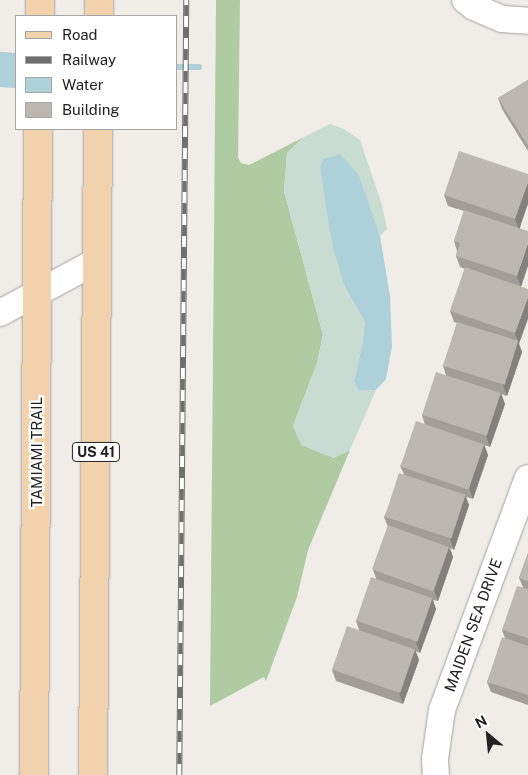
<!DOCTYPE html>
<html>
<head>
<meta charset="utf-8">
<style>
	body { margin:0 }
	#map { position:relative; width:528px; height:775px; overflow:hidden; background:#f0ede9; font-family:"Public Sans",sans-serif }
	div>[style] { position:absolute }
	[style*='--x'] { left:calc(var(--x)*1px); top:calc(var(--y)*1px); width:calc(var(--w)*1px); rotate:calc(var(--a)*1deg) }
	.forest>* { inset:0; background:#afcba2 }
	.wetland>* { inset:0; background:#c8dcd2 }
	.water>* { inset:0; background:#aed0d9 }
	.stream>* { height:5.5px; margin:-2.75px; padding:0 2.75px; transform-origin:2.75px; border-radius:2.75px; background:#aed0d9 }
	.river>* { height:35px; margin:-17.5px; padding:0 17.5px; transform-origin:17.5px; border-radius:17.5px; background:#aed0d9 }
	.roads { filter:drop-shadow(0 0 1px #a2a2a2) drop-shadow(0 0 1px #a2a2a2) }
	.minor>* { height:26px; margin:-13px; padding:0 13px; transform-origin:13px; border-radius:13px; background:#fff }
	.major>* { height:28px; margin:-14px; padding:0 14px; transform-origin:14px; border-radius:14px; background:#f2d2ac }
	.rail>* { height:5.5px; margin-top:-2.75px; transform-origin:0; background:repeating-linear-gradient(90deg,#fff 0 11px,#6f6f6f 0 22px); box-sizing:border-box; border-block:1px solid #6f6f6f }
	.wall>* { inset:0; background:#a39d99 }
	.shaded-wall>* { inset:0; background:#84807d }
	.building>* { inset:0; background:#bdb7b2; transform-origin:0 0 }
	span { translate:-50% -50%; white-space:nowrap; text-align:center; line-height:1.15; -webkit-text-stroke:4.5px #fff; paint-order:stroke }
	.shield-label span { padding:1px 4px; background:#fff; border:1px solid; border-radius:4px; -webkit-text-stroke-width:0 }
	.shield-label { font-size:14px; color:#212121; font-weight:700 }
	.street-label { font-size:15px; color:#212121 }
	.legend { position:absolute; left:15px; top:15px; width:162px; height:115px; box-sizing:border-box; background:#fff; border:1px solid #a6a6a6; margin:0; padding:6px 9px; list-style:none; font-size:15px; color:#212121 }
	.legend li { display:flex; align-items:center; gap:10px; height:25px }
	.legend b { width:25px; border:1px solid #a6a6a6 }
	.north { position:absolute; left:463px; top:710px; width:50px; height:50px; -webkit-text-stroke:4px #fff; paint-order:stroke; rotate:332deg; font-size:14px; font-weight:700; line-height:20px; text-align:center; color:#212121 }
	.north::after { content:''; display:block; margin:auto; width:18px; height:22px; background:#212121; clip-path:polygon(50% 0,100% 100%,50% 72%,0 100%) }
</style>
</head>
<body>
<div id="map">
	<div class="forest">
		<div style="clip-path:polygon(216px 0,240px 0,238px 158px,241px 163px,249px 165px,304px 137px,287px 153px,284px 191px,323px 335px,317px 363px,293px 426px,333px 458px,350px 450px,308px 550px,297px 597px,266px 681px,264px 677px,210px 706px)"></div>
	</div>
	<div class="wetland">
		<div style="clip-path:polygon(330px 124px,344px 129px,360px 140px,382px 205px,387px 229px,380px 236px,359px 175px,323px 159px,320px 168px,324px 195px,345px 289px,365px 322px,362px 346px,354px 381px,360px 391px,376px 390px,350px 450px,333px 458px,301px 445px,293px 426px,317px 363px,323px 335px,284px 191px,287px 153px,304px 137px)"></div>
	</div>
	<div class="water">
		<div style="clip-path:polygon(340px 154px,359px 175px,380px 236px,390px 296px,392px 346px,386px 379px,376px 390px,359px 391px,354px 381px,362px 346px,365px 322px,345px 288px,333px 248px,324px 195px,320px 168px,323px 159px)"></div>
	</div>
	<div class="stream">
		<div style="--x:176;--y:67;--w:23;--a:0"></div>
	</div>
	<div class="river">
		<div style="--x:0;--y:69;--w:14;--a:4"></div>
	</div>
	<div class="roads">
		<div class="minor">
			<div style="--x:465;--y:0;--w:11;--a:38"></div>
			<div style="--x:474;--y:7;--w:30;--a:23"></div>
			<div style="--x:502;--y:19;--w:26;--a:4"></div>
			<div style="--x:0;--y:313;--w:110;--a:-28.2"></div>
			<div style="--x:436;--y:775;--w:16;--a:-94"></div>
			<div style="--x:435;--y:759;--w:49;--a:-81.9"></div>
			<div style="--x:442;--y:710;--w:247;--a:-69.7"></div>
		</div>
		<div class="major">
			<div style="--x:40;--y:16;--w:16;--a:-90"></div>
			<div style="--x:99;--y:16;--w:16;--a:-90"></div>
			<div style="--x:34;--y:775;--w:646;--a:-89.65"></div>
			<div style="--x:93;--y:775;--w:646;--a:-89.56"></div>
		</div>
	</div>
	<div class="rail">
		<div style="--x:179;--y:775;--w:775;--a:-89.48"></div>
	</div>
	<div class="wall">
		<div style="clip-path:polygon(528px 80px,528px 151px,502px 109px,498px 98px)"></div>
		<div style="clip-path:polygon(528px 174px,520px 228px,521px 286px,519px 344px,522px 352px,507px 396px,501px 394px,505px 404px,490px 447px,484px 445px,488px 455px,473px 499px,466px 497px,469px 505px,454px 550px,450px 548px,453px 557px,438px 601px,433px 600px,436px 609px,420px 653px,415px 651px,419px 660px,403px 704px,336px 681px,332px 670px,359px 630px,356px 621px,376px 578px,373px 570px,388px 527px,384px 517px,404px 474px,400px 466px,425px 425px,422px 415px,446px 375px,443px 366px,457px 323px,454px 322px,450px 311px,465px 269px,460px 267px,456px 256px,457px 251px,454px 241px,464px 211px,448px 206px,444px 195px)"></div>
		<div style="clip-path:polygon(528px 553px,528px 705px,491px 692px,487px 682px,505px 638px,502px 630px,523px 587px,519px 578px)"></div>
	</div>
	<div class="shaded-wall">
		<div style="clip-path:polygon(528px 182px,528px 204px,519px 230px,515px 219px)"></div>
		<div style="clip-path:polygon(528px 243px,528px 266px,521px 287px,517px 276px)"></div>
		<div style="clip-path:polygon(528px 297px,528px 319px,519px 344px,515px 333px)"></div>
		<div style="clip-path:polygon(518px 341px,522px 352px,507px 396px,503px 385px)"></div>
		<div style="clip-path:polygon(501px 393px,505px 404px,490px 447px,486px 436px)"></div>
		<div style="clip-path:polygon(484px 444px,488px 455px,473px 499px,469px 488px)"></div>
		<div style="clip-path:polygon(465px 495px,469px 505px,454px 550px,450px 539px)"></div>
		<div style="clip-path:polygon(449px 547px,453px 557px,438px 601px,434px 591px)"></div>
		<div style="clip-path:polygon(432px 598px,436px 609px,420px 653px,416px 642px)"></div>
		<div style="clip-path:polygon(415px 649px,419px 660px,403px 704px,399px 693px)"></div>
	</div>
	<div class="building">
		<div style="clip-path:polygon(528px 80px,528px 146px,498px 98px)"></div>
		<div style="clip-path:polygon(459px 151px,528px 174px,528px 182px,515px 219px,444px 195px)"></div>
		<div style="clip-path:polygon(464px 210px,528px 231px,528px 243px,517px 276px,456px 256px,460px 243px,454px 241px)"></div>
		<div style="clip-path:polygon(465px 267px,528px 289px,528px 297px,515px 333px,450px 311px)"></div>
		<div style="left:457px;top:322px;width:64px;height:46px;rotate:17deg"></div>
		<div style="left:436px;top:372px;width:68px;height:45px;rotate:18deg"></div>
		<div style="left:416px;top:421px;width:72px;height:48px;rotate:19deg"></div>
		<div style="left:399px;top:473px;width:70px;height:46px;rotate:18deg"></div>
		<div style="left:388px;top:525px;width:65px;height:47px;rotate:20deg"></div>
		<div style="clip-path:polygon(528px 553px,528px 581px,519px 578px)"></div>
		<div style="left:371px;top:577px;width:65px;height:46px;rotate:19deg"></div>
		<div style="clip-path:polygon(517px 586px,528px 589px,528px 638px,502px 630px)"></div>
		<div style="left:347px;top:626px;width:72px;height:46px;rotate:19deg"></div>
		<div style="clip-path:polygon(502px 637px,528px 646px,528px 695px,487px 682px)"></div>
	</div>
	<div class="shield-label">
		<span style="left:96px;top:452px">US 41</span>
	</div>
	<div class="street-label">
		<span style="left:37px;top:452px;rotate:-90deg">TAMIAMI TRAIL</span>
		<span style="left:473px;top:625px;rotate:-70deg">MAIDEN SEA DRIVE</span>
	</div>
	<ul class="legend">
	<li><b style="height:6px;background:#f2d2ac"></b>Road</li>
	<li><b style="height:6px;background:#6f6f6f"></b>Railway</li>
	<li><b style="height:14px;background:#aed0d9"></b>Water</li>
	<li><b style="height:14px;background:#bdb7b2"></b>Building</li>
	</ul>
	<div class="north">N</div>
</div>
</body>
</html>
